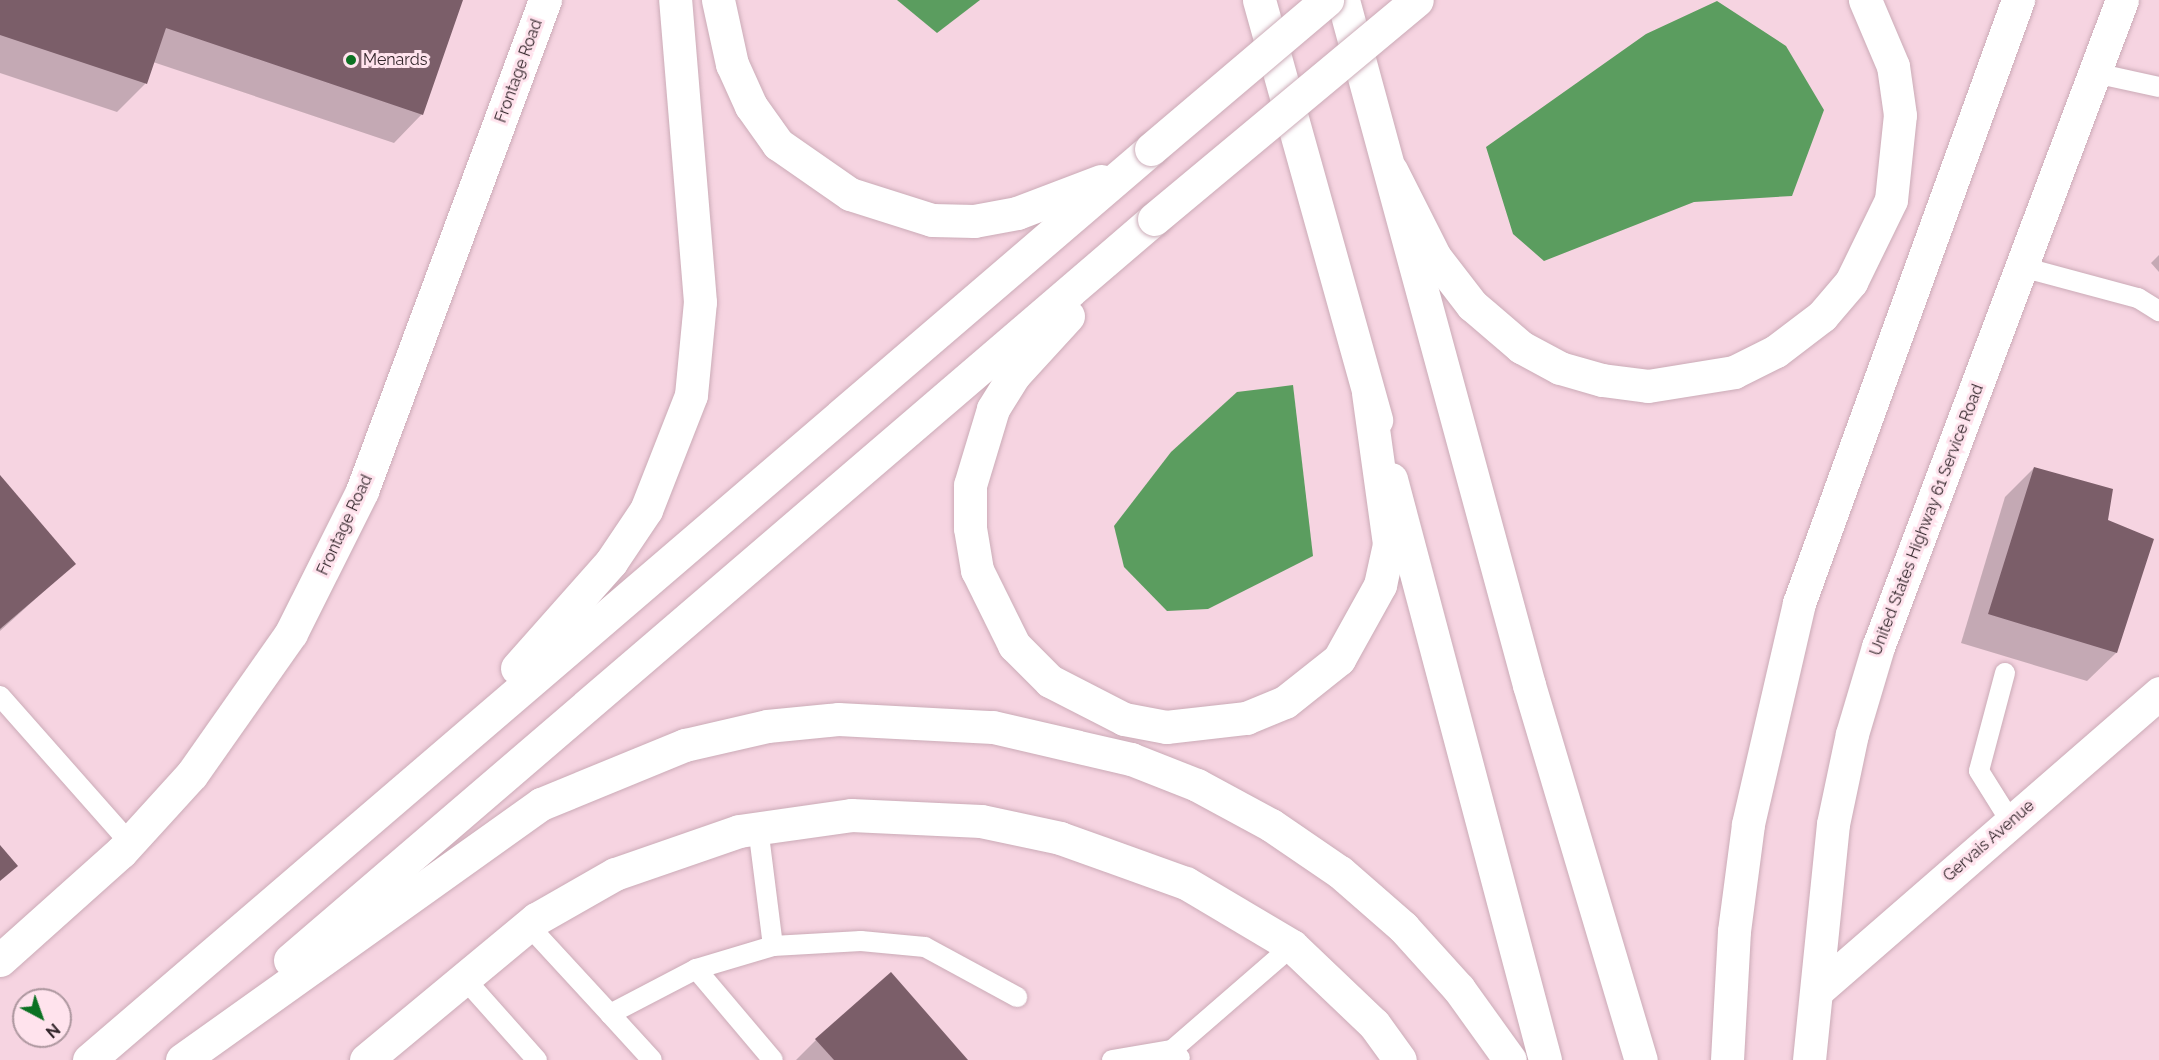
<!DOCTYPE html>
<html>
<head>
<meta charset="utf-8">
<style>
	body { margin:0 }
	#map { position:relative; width:2159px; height:1060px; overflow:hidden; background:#f6d4e1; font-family:Raleway,sans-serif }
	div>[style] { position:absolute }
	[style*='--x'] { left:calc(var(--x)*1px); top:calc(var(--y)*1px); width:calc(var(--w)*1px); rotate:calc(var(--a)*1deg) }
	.water>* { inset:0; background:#5b9d5f }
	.shadow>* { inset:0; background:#0003 }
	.building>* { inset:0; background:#7b5e69 }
	.roads { filter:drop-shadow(0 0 2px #cbabb7) drop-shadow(0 0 2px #cbabb7) }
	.service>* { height:20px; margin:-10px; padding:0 10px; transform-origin:10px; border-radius:10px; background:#fff }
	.minor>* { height:33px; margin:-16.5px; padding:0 16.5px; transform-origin:16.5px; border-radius:16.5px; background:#fff }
	.tertiary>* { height:33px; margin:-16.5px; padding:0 16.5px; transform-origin:16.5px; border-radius:16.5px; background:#fff }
	.primary>* { height:33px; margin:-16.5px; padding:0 16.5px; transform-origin:16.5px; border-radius:16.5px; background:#fff }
	.motorway>* { height:33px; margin:-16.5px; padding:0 16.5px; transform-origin:16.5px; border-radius:16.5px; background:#fff }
	.bridges { filter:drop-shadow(0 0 2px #cbabb7) drop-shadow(0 0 2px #cbabb7) }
	.motorway-bridge>* { height:33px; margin:-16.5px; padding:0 16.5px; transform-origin:16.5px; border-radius:16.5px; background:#fff }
	.dots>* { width:16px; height:16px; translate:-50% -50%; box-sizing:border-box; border:3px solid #ffe3ed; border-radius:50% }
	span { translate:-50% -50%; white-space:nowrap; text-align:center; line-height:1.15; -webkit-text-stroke:6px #ffe3ed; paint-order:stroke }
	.poi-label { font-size:16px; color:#33262b }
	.left { translate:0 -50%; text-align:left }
	.street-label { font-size:16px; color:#33262b }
	.north { position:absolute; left:12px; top:988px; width:60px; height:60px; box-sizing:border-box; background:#ffe3ed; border:2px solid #ad979f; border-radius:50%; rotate:139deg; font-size:16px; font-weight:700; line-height:24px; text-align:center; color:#33262b }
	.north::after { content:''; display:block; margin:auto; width:21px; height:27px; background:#0b7122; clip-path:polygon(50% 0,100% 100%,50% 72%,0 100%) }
</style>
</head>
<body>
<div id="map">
	<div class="water">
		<div style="clip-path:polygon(897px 0,980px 0,937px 33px)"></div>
		<div style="clip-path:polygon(1717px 1px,1786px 46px,1824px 110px,1792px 196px,1694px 202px,1544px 261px,1513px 234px,1486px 147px,1646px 34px)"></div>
		<div style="clip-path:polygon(1293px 385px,1313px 556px,1208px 609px,1167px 611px,1124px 567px,1114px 526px,1171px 452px,1237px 392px)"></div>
	</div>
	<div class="shadow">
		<div style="clip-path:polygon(0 0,461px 0,422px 114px,394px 143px,153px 62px,145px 84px,117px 112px,0 73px)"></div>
		<div style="clip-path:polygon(2159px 255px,2159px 272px,2151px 263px)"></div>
		<div style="clip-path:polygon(2034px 468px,2116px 653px,2087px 681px,1961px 643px,2005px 497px)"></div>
		<div style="clip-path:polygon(0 477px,74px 564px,0 631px)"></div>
		<div style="clip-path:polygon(816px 1040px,966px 1060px,796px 1060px)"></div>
	</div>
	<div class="building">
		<div style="clip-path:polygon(0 0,463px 0,423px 115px,166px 28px,147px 84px,0 35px)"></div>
		<div style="clip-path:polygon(2034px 467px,2113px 489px,2108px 520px,2154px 539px,2117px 653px,1988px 614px)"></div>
		<div style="clip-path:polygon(0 475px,76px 564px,0 629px)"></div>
		<div style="clip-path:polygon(0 845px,18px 866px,0 881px)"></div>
		<div style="clip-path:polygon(891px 972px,968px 1060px,834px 1060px,815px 1039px)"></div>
	</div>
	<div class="roads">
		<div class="service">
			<div style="--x:2095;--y:73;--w:66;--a:12.3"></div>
			<div style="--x:2022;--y:267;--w:120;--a:15"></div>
			<div style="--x:2138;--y:298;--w:25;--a:32"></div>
			<div style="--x:2005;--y:673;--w:101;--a:104.9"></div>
			<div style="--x:1979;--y:771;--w:60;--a:57.9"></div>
			<div style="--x:0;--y:696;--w:195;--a:48.5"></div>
			<div style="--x:528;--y:925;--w:121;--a:47.3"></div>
			<div style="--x:610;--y:1014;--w:97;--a:-27.6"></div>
			<div style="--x:696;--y:969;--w:80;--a:-16.6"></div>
			<div style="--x:773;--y:946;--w:120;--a:-97.2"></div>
			<div style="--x:773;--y:946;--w:88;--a:-3.3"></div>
			<div style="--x:861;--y:941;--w:64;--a:5.4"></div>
			<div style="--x:925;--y:947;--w:105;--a:28.5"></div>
			<div style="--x:696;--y:969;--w:119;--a:49.8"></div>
			<div style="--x:463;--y:977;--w:111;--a:48.3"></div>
			<div style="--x:610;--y:1014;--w:62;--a:47.6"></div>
			<div style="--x:1172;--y:1050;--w:159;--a:-40.9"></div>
			<div style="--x:1112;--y:1060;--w:61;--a:-9.5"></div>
			<div style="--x:1172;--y:1050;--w:11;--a:45"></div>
		</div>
		<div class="minor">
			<div style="--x:1819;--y:989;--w:451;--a:-41"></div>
			<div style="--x:366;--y:1060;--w:221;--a:-39.7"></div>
			<div style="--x:536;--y:919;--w:91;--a:-29.7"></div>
			<div style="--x:615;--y:874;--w:131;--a:-19.1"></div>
			<div style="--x:739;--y:831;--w:113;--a:-8.1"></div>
			<div style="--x:851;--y:815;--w:130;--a:2.6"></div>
			<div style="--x:981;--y:821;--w:81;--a:12.1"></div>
			<div style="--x:1060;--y:838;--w:134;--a:19.7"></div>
			<div style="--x:1186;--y:883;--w:123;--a:30.7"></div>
			<div style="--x:1292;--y:946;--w:113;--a:43.6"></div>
			<div style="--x:1374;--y:1024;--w:44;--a:54.2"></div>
		</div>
		<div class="tertiary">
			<div style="--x:0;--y:960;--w:162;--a:-41.8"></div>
			<div style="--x:121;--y:852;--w:105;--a:-47.7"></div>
			<div style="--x:192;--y:774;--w:172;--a:-54.9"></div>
			<div style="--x:291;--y:633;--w:159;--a:-63.4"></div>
			<div style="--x:362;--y:491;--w:524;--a:-69.56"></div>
			<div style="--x:1809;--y:1060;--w:237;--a:-84.2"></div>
			<div style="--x:1833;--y:824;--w:92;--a:-78.1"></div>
			<div style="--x:1852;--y:734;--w:91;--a:-73.4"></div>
			<div style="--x:1878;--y:647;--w:691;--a:-69.34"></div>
		</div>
		<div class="primary">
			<div style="--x:1259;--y:0;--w:436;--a:74.4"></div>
			<div style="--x:1343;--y:0;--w:710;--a:74.81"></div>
			<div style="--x:1529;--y:685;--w:391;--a:73.4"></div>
			<div style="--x:1391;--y:479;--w:601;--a:75.15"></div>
		</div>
		<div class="motorway">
			<div style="--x:718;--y:0;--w:66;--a:77.7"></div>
			<div style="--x:732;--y:64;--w:46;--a:65.7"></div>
			<div style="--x:751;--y:106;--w:47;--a:54.6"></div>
			<div style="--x:778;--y:144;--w:88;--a:34.8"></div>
			<div style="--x:850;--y:194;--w:86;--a:17.6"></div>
			<div style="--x:932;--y:220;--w:42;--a:1.4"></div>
			<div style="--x:974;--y:221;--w:44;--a:-10.5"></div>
			<div style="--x:1017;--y:213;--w:90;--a:-20.9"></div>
			<div style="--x:1391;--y:170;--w:97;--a:63.2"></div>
			<div style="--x:1435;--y:257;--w:61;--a:52.4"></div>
			<div style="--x:1472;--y:305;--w:65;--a:40.6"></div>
			<div style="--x:1521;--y:347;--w:44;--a:28.3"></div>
			<div style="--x:1560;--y:368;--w:44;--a:15.9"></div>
			<div style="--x:1602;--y:380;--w:46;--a:7.4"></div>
			<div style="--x:1648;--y:386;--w:87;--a:-9.2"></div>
			<div style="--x:1734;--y:372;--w:47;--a:-26.6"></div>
			<div style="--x:1776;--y:351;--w:58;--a:-37.3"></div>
			<div style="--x:1822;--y:316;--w:45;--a:-49.5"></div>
			<div style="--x:1851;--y:282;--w:91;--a:-64"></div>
			<div style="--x:1891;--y:200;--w:85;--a:-84"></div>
			<div style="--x:1900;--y:115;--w:49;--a:-98.1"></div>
			<div style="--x:1893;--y:66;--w:72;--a:-113"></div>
			<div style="--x:1068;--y:316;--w:80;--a:132.5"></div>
			<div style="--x:1014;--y:375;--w:40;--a:122"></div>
			<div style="--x:993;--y:409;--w:79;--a:106.8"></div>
			<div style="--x:970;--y:485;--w:43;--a:90"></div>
			<div style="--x:970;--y:528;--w:43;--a:80.5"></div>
			<div style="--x:977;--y:570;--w:84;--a:63.7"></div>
			<div style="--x:1014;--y:645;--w:51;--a:45"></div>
			<div style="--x:1050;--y:681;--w:83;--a:27.2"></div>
			<div style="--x:1124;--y:719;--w:43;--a:10.8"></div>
			<div style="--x:1166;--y:727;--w:81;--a:-6.4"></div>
			<div style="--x:1246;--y:718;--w:42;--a:-22.3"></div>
			<div style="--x:1285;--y:702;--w:69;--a:-38.5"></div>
			<div style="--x:1339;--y:659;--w:85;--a:-61"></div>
			<div style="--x:1380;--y:585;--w:42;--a:-77.6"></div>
			<div style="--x:1389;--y:544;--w:152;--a:-97.9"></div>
			<div style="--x:517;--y:668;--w:142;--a:-48.4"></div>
			<div style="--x:611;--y:562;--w:63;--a:-56.1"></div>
			<div style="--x:646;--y:510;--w:123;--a:-68.6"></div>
			<div style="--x:691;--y:395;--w:93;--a:-84.5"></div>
			<div style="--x:700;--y:302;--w:303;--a:-94.7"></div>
			<div style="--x:290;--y:960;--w:1138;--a:-40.62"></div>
			<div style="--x:89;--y:1060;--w:1399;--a:-40.62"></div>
			<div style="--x:182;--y:1060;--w:441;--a:-35.5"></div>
			<div style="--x:541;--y:804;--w:156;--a:-22.3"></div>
			<div style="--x:685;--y:745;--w:84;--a:-13"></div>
			<div style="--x:767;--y:726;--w:71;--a:-5.6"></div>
			<div style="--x:838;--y:719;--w:155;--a:3"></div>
			<div style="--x:993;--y:727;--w:142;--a:13.1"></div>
			<div style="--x:1131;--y:759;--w:71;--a:21.5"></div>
			<div style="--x:1197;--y:785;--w:84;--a:28.4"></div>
			<div style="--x:1271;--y:825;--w:83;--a:34.3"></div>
			<div style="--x:1340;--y:872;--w:84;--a:41.1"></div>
			<div style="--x:1403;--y:927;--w:84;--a:47.9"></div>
			<div style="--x:1459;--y:989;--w:87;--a:54.3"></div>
			<div style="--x:1727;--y:1060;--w:129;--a:-86.9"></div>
			<div style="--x:1734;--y:931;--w:108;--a:-82.5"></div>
			<div style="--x:1748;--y:824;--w:227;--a:-77"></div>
			<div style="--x:1799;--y:603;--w:642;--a:-70.04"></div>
		</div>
	</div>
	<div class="bridges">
		<div class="motorway-bridge">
			<div style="--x:1151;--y:149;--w:231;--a:-40.3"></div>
			<div style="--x:1154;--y:219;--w:342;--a:-39.8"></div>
		</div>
	</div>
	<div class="dots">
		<div style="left:351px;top:60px;background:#0b7122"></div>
	</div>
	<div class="poi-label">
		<span class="left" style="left:363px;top:60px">Menards</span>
	</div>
	<div class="street-label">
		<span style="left:519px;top:71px;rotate:-70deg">Frontage Road</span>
		<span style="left:1927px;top:520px;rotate:-69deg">United States Highway 61 Service Road</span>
		<span style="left:345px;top:525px;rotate:-65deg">Frontage Road</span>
		<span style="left:1989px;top:841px;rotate:-41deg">Gervais Avenue</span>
	</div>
	<div class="north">N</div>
</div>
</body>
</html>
